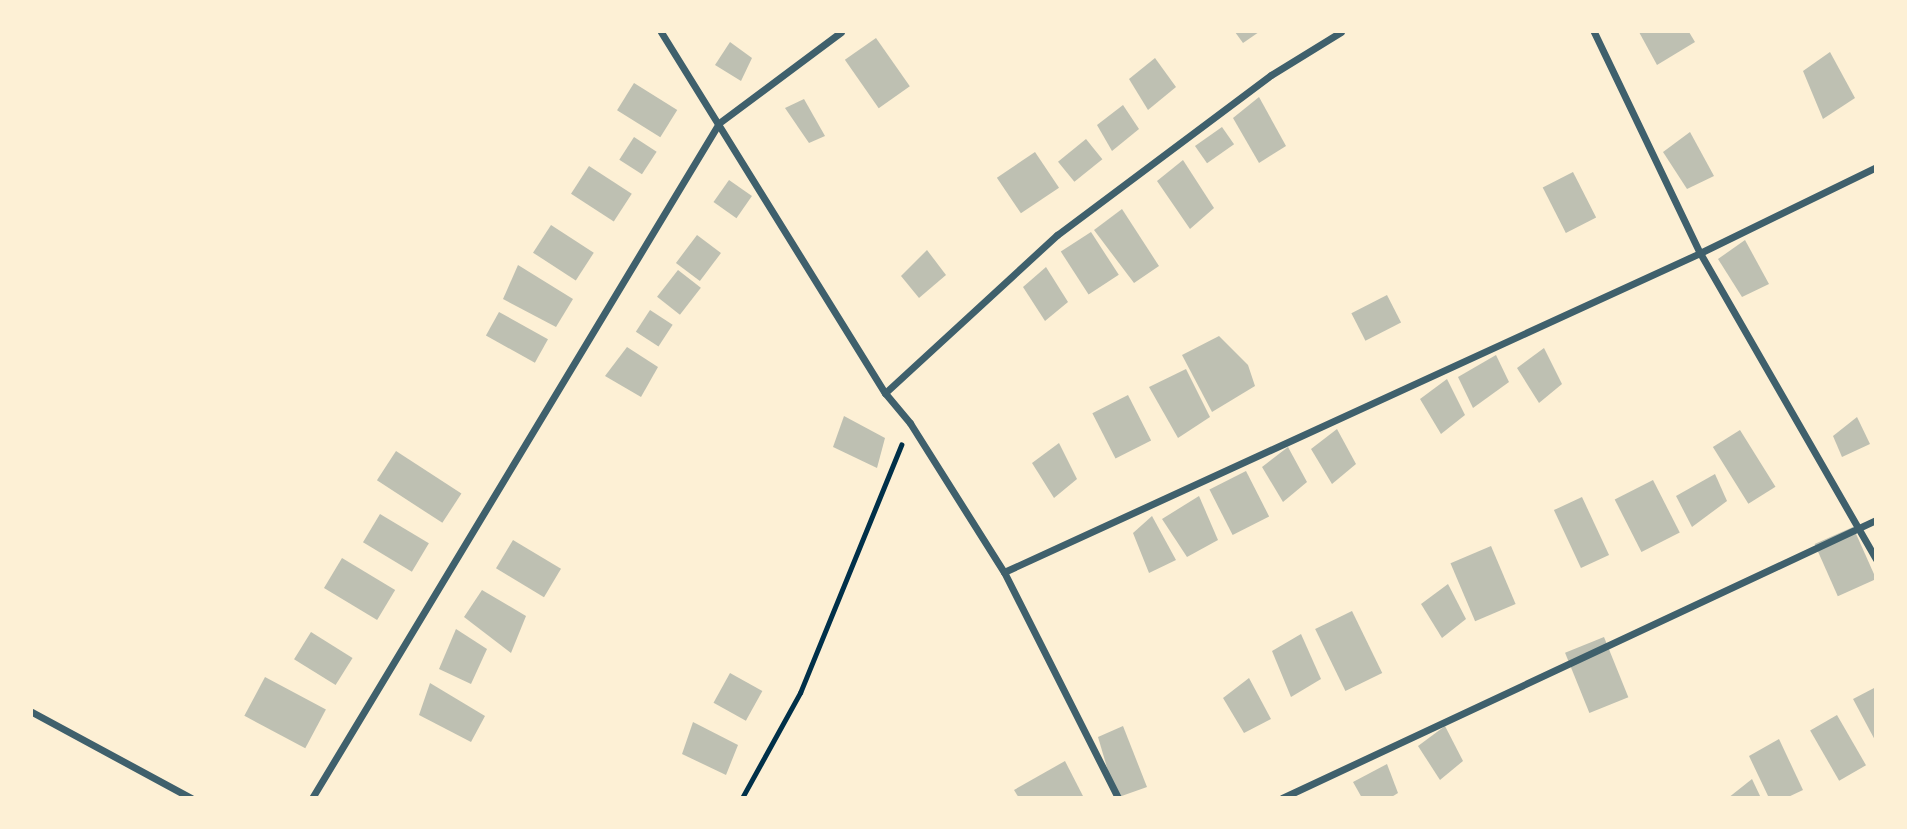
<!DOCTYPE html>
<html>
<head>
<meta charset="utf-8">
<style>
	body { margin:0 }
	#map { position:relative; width:1907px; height:829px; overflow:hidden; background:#fdf0d5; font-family:Bitter,serif }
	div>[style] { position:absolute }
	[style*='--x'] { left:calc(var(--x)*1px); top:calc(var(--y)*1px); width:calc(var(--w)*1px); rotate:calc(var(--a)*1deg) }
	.building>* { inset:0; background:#bec0b2; transform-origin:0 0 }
	.path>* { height:4.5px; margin:-2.25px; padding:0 2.25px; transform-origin:2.25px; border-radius:2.25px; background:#003049 }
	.minor>* { height:7px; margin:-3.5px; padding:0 3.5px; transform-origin:3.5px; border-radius:3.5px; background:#3f606c }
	span { translate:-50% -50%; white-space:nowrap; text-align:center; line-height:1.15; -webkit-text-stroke:7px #fdf0d5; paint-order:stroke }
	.frame { position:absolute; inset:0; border:33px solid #fdf0d5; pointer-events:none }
</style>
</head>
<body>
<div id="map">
	<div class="building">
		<div style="clip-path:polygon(1235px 32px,1259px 32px,1243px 43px)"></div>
		<div style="clip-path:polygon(1639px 32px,1689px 32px,1695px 42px,1657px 65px)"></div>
		<div style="left:876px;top:38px;width:59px;height:38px;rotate:55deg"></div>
		<div style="clip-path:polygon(730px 42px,752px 58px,741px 81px,715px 65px)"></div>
		<div style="clip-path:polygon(1830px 52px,1855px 98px,1823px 119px,1803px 71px)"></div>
		<div style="clip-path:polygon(1155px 58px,1176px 87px,1148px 110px,1129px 79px)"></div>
		<div style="left:634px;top:83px;width:51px;height:32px;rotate:32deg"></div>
		<div style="clip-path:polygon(1259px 97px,1286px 146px,1259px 163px,1233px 118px)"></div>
		<div style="clip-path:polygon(804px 99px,825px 136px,809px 143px,785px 108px)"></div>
		<div style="clip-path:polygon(1123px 105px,1139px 129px,1112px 151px,1097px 125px)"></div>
		<div style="left:1222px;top:127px;width:21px;height:33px;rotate:55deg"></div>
		<div style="clip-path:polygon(1690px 132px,1714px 176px,1687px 189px,1663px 152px)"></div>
		<div style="left:634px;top:137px;width:27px;height:27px;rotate:33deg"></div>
		<div style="left:1086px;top:139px;width:26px;height:36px;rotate:51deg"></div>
		<div style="left:1035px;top:152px;width:43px;height:46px;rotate:56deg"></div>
		<div style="clip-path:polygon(1183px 160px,1214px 208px,1190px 229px,1157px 181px)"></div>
		<div style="left:589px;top:166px;width:51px;height:33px;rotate:33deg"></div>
		<div style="left:1573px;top:172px;width:51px;height:34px;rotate:63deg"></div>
		<div style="left:729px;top:180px;width:28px;height:27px;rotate:35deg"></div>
		<div style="clip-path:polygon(1122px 209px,1159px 266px,1134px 283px,1094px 230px)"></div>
		<div style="left:551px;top:225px;width:51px;height:33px;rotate:33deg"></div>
		<div style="left:1091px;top:232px;width:51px;height:36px;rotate:57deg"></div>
		<div style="left:697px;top:235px;width:30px;height:35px;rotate:37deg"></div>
		<div style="clip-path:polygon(1745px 240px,1769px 284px,1742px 297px,1718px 259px)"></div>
		<div style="clip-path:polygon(927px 250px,946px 275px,919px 298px,901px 276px)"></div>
		<div style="clip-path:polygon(518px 265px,573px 299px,556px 327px,503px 299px)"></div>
		<div style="clip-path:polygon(1046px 267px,1068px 302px,1045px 321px,1023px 287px)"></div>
		<div style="left:678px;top:270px;width:29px;height:34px;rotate:38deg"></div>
		<div style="left:1387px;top:295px;width:31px;height:40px;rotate:63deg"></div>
		<div style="left:650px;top:310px;width:27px;height:26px;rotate:33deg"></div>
		<div style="left:499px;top:312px;width:56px;height:27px;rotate:29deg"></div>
		<div style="clip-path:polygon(1219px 336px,1248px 365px,1255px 386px,1212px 412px,1182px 355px)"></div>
		<div style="clip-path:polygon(627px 347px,658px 367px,641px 397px,605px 376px)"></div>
		<div style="clip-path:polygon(1544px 348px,1562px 384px,1539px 403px,1517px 368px)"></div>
		<div style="clip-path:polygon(1496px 355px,1509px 382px,1473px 408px,1458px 377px)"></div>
		<div style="clip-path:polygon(1186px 369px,1210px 417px,1178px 438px,1149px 387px)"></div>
		<div style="clip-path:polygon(1447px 379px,1465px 415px,1441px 434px,1420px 399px)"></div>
		<div style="left:1128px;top:395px;width:51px;height:40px;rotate:63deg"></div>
		<div style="clip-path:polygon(844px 416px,885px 438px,877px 468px,833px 447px)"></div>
		<div style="clip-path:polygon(1857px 417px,1870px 444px,1842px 457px,1833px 436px)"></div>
		<div style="clip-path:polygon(1337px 429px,1356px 464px,1332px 484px,1311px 449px)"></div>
		<div style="left:1740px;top:430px;width:67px;height:32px;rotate:58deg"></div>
		<div style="clip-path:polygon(1059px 443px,1077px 479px,1054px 498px,1032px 463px)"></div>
		<div style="clip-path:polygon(1288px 447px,1307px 482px,1283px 502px,1262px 467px)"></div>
		<div style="left:396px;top:451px;width:78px;height:35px;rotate:33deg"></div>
		<div style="left:1246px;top:471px;width:51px;height:41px;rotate:63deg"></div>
		<div style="clip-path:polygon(1715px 474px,1727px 501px,1692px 527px,1676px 496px)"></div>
		<div style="left:1653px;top:480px;width:59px;height:43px;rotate:63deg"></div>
		<div style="clip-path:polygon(1199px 496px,1218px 540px,1187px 557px,1162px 519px)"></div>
		<div style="left:1582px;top:497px;width:64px;height:31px;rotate:65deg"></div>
		<div style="left:380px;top:514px;width:57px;height:33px;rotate:31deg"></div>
		<div style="clip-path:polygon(1152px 516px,1176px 560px,1149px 573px,1133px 533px)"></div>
		<div style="left:1853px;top:527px;width:57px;height:42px;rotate:66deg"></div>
		<div style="left:513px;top:540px;width:56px;height:33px;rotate:31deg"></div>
		<div style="left:1491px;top:546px;width:63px;height:44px;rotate:67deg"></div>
		<div style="left:342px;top:558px;width:62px;height:35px;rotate:31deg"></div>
		<div style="clip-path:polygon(1448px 584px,1466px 619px,1442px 638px,1421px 604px)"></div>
		<div style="clip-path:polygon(482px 590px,526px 616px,511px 653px,464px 617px)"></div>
		<div style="left:1352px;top:611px;width:69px;height:41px;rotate:64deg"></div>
		<div style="clip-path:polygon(456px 629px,487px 649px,471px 684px,439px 669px)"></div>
		<div style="left:311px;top:632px;width:49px;height:32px;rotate:32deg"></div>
		<div style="clip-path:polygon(1301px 634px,1321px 679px,1291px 697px,1272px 651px)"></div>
		<div style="left:1604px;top:637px;width:65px;height:42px;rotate:68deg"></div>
		<div style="left:730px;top:673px;width:37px;height:34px;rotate:29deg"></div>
		<div style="left:265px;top:677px;width:69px;height:44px;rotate:28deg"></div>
		<div style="clip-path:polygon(1249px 678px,1271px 719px,1244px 733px,1223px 698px)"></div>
		<div style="clip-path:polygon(430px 683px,485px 716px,471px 742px,419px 715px)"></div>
		<div style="clip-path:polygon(1876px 687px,1876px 742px,1853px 699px)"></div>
		<div style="left:1837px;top:715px;width:58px;height:31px;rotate:60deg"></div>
		<div style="clip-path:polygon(693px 722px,738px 745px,726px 775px,682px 754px)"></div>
		<div style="clip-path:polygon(1123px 726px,1147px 787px,1116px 798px,1098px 737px)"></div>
		<div style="clip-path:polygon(1445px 726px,1463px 761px,1440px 780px,1418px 746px)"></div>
		<div style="clip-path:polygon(1779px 739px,1803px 790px,1786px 798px,1769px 798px,1749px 756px)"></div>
		<div style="clip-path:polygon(1065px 761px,1084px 798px,1019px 798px,1014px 790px)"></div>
		<div style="clip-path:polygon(1387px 764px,1398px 793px,1390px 798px,1362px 798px,1353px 782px)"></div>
		<div style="clip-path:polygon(1752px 779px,1761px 798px,1728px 798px)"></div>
	</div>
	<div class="path">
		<div style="--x:742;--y:798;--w:120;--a:-61.1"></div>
		<div style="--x:800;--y:693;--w:268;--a:-67.8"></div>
	</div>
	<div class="minor">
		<div style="--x:661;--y:32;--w:425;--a:58.2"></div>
		<div style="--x:885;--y:393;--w:39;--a:50"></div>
		<div style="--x:910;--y:423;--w:176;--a:57.8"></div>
		<div style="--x:1004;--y:572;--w:253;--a:63.2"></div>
		<div style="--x:1594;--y:32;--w:245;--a:64.4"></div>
		<div style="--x:1700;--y:253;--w:353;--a:60.1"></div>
		<div style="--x:885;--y:393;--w:234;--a:-42.6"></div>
		<div style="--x:1057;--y:235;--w:267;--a:-36.8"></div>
		<div style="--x:1271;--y:75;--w:82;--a:-31.6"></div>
		<div style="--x:1004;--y:572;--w:766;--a:-24.62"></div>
		<div style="--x:1700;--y:253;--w:196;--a:-26"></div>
		<div style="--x:32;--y:712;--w:181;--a:28.4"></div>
		<div style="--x:312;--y:798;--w:788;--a:-58.91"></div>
		<div style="--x:719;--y:123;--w:152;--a:-36.7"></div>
		<div style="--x:1282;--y:798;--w:656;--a:-25.08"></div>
	</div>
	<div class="frame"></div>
</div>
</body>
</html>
